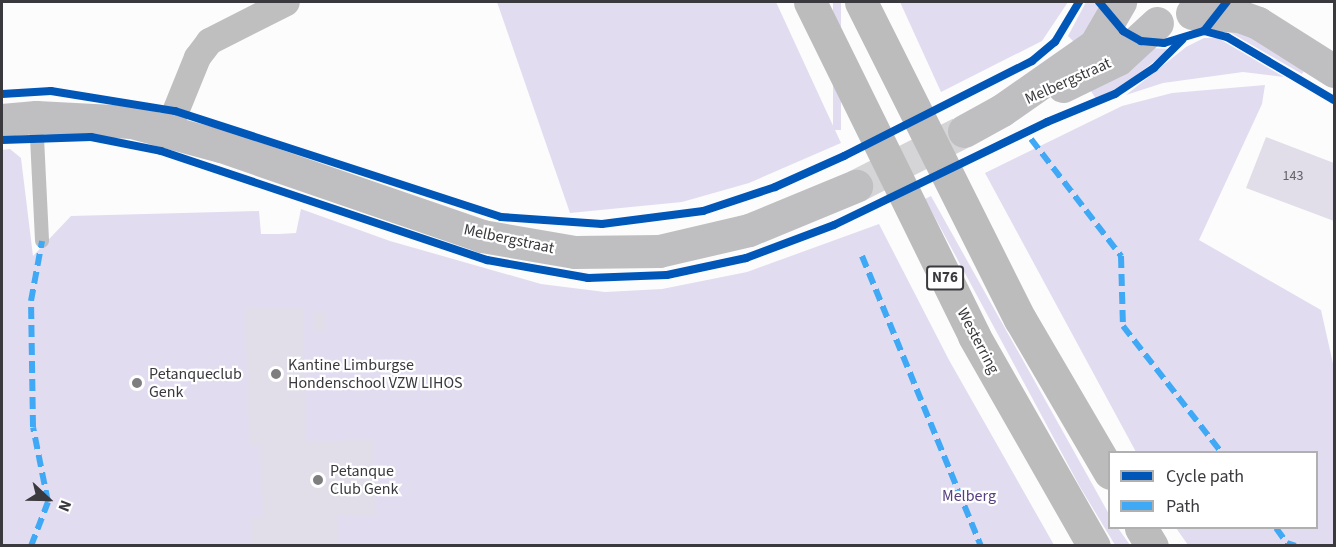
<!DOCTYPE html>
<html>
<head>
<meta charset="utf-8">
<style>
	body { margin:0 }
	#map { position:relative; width:1336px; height:547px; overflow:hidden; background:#fcfcfd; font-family:"Source Sans 3",sans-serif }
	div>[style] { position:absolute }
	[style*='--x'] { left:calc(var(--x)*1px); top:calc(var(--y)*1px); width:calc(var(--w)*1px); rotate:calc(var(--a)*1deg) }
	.green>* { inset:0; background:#e2dcf1; transform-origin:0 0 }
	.building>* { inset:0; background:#e1dee9; transform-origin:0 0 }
	.secondary-tunnel>* { height:33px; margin-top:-16.5px; transform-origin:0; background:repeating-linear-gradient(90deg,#d5d5d7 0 33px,transparent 0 49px) }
	.lane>* { height:14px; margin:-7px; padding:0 7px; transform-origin:7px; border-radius:7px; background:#bfbfc0 }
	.street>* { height:27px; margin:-13.5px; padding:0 13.5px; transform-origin:13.5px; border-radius:13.5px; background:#bfbfc0 }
	.secondary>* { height:33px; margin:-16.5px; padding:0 16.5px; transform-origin:16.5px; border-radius:16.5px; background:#bfbec0 }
	.highway>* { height:33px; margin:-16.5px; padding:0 16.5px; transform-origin:16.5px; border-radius:16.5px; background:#bcbcbd }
	.quiet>* { height:6px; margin-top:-3px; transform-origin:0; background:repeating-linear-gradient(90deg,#3fa9f5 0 12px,transparent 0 18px) }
	.cycleway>* { height:8px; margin:-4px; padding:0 4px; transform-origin:4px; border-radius:4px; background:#0057b8 }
	.dots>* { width:16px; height:16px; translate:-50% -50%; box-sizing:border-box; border:3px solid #fff; border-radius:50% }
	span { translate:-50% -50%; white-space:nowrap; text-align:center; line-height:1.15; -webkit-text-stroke:4.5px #fff; paint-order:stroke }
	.number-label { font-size:14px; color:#646268 }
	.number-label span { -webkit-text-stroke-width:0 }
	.shield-label span { padding:2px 4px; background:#fff; border:2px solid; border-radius:4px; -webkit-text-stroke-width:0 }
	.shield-label { font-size:15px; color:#3a393d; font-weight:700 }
	.street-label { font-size:16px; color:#3a393d }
	.poi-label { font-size:16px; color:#3a393d }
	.left { translate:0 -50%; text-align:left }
	.park-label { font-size:16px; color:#563f81 }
	.frame { position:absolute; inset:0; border:3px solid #3a393d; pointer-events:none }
	.legend { position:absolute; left:1108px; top:451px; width:210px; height:78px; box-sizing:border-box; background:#fff; border:2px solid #b0b0b1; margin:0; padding:8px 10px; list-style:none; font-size:18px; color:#3a393d }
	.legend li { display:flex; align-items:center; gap:12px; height:30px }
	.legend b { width:30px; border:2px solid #b0b0b1 }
	.north { position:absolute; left:18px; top:469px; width:60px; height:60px; -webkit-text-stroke:4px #fff; paint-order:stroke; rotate:112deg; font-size:16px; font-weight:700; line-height:24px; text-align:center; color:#3a393d }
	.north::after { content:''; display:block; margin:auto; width:21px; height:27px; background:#3a393d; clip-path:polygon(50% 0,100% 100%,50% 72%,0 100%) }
</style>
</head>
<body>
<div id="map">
	<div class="green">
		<div style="clip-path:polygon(497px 2px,776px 2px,841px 143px,749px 183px,682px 202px,570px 213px)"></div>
		<div style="left:833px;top:2px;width:8px;height:128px"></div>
		<div style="clip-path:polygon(900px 2px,1068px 2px,1042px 41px,941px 92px)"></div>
		<div style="clip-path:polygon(1086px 2px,1095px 2px,1102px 14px,1079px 47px,1068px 36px)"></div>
		<div style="clip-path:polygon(1229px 26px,1307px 66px,1302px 74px,1226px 30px)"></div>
		<div style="clip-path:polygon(1204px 38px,1218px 38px,1284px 77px,1243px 72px,1163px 83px,1126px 95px,1186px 47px)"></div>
		<div style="clip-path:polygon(1151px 48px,1170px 49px,1124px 85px,1096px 99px,1089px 88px)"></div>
		<div style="clip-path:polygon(1265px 85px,1262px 104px,1199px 240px,1321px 310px,1334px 368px,1334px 545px,1188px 545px,1176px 528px,1316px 528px,1316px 452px,1136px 452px,985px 173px,1122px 106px,1172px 93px)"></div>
		<div style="clip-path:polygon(10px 149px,21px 158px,33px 256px,71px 216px,259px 211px,261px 234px,279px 234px,296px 233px,301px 209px,390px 241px,541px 284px,605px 292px,662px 289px,747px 272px,879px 224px,949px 360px,1054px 545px,2px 546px,2px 150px)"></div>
		<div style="clip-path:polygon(931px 196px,1109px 514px,1110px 528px,1118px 528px,1130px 545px,1115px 545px,1080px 487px,925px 199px)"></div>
	</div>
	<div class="building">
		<div style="clip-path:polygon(1266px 137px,1334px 163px,1334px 221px,1246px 188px)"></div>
		<div style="clip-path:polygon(245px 307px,303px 307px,306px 442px,373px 439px,376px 515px,338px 516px,339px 546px,252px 546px,251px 518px,263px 518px,260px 445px,249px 446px)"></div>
		<div style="left:314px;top:311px;width:11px;height:21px"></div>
	</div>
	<div class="secondary-tunnel">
		<div style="--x:856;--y:186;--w:117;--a:-27"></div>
	</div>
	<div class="lane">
		<div style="--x:36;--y:117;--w:124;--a:87.2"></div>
	</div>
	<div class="street">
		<div style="--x:167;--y:131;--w:80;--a:-67.9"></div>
		<div style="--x:197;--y:57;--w:20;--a:-53"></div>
		<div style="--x:209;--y:41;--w:86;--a:-26.9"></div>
	</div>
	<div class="secondary">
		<div style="--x:1192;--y:13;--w:47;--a:3.7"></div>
		<div style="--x:1239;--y:16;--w:20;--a:20"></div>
		<div style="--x:1258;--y:23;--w:90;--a:32.3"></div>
		<div style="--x:1063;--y:86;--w:61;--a:-26.1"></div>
		<div style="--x:1118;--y:59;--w:53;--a:-42.7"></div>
		<div style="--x:2;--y:120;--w:34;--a:-5"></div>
		<div style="--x:36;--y:117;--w:96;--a:3"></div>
		<div style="--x:132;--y:122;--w:92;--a:15.1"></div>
		<div style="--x:221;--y:146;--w:276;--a:19"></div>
		<div style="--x:482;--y:236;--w:94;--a:9.8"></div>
		<div style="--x:575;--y:252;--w:84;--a:-0.7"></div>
		<div style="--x:659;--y:251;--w:92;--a:-13.1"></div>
		<div style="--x:749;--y:230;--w:116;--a:-22.4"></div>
		<div style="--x:964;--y:131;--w:43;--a:-28.9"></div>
		<div style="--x:1002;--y:110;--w:113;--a:-35"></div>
		<div style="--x:1095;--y:45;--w:50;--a:-59.8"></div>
	</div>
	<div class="highway">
		<div style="--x:810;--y:2;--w:372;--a:63.8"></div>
		<div style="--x:974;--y:336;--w:242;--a:60.3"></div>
		<div style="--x:861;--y:2;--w:355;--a:63.4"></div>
		<div style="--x:1020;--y:319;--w:178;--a:59.7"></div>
		<div style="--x:1141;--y:528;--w:21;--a:59"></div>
	</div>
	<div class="quiet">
		<div style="--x:1031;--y:139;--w:148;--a:52.4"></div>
		<div style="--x:1121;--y:256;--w:70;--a:88.4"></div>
		<div style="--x:1123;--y:326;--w:160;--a:52.1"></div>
		<div style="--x:862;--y:256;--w:313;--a:67.7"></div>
		<div style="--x:1276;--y:528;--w:19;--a:54"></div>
		<div style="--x:1287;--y:543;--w:9;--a:18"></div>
		<div style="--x:31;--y:546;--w:47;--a:-68.9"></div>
		<div style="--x:48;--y:502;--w:76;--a:-101.3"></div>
		<div style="--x:33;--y:427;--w:126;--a:-90.9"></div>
		<div style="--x:31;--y:301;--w:61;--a:-79.6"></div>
	</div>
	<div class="cycleway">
		<div style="--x:1099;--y:2;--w:38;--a:50"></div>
		<div style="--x:1123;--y:31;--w:21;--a:29"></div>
		<div style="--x:1141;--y:41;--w:23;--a:5"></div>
		<div style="--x:1164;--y:43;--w:42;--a:-16.7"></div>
		<div style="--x:1204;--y:31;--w:37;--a:-52"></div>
		<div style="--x:1204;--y:31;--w:24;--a:15"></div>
		<div style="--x:1227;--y:37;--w:124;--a:30.5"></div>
		<div style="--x:2;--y:94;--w:49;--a:-3.5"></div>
		<div style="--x:51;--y:91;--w:126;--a:9.2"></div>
		<div style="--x:175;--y:111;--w:343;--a:18"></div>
		<div style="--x:501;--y:217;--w:101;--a:4"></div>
		<div style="--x:602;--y:224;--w:102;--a:-7.3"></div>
		<div style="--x:703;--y:211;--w:76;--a:-18.4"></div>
		<div style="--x:775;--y:187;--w:76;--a:-24.2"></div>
		<div style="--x:844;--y:156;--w:211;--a:-26.8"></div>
		<div style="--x:1032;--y:61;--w:30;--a:-40"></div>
		<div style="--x:1055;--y:42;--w:47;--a:-59"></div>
		<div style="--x:2;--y:140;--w:89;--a:-1.9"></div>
		<div style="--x:91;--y:137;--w:71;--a:11.3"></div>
		<div style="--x:161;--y:151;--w:344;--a:18.5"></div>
		<div style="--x:487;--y:260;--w:103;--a:10.1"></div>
		<div style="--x:588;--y:278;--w:79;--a:-2.2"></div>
		<div style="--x:667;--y:275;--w:81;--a:-12.1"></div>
		<div style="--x:746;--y:258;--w:94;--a:-20.6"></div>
		<div style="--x:834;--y:225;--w:237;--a:-25.8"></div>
		<div style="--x:1047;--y:122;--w:74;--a:-22.4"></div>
		<div style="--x:1115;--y:94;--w:47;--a:-33.7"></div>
		<div style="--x:1154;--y:68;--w:40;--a:-45"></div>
	</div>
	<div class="dots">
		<div style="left:276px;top:374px;background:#7e7d80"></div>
		<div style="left:137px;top:383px;background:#7e7d80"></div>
		<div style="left:318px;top:480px;background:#7e7d80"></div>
	</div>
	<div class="number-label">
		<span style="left:1293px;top:176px">143</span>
	</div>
	<div class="shield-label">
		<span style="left:945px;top:278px">N76</span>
	</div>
	<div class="street-label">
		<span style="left:1068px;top:81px;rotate:-24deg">Melbergstraat</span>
		<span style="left:509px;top:239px;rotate:12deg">Melbergstraat</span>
		<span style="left:978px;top:341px;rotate:62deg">Westerring</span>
	</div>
	<div class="poi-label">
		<span class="left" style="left:288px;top:374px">Kantine Limburgse<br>Hondenschool VZW LIHOS</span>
		<span class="left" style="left:149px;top:383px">Petanqueclub<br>Genk</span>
		<span class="left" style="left:330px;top:480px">Petanque<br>Club Genk</span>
	</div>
	<div class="park-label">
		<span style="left:969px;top:496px">Melberg</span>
	</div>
	<div class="frame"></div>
	<ul class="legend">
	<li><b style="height:8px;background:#0057b8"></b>Cycle path</li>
	<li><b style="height:8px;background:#3fa9f5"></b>Path</li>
	</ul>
	<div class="north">N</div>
</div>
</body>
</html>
